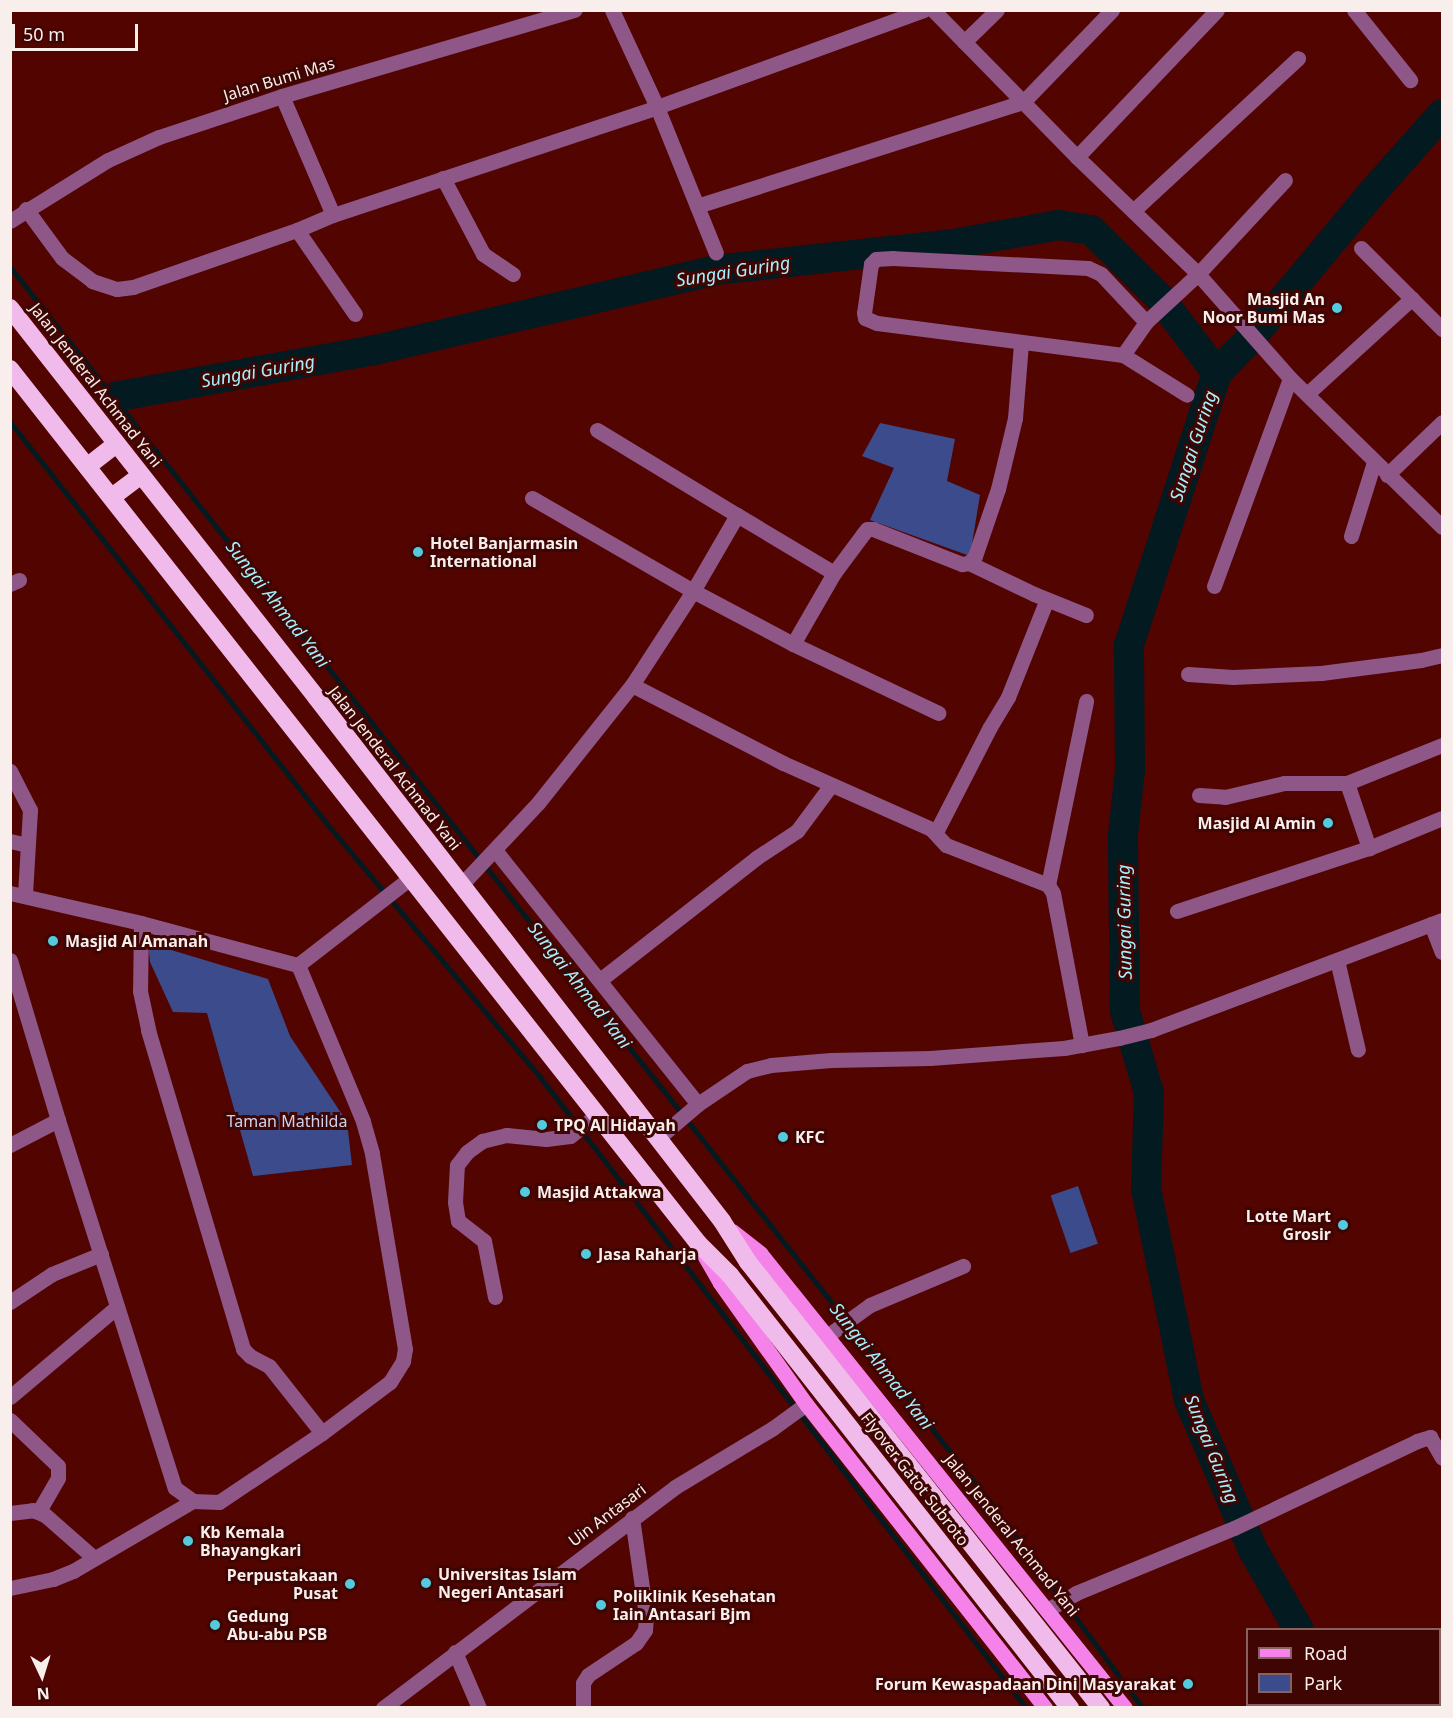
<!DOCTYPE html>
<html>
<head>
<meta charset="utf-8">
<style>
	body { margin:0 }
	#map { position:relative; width:1453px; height:1718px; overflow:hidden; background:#510400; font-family:"Noto Sans",sans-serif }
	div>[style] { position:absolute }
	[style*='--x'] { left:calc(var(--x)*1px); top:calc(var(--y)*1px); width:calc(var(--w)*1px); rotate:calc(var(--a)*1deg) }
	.green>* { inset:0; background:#3b4b8c; transform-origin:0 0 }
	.stream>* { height:5px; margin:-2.5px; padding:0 2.5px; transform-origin:2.5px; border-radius:2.5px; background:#031b20 }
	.river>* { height:30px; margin:-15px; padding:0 15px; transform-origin:15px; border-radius:15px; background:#031b20 }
	.minor>* { height:15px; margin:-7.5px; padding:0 7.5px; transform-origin:7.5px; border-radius:7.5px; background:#8e5788 }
	.major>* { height:15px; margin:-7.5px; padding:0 7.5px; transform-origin:7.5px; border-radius:7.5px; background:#f482e9 }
	.highway>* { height:18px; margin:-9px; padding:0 9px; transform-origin:9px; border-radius:9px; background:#f0baea }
	.dots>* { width:16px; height:16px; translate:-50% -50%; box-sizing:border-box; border:3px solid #3e0502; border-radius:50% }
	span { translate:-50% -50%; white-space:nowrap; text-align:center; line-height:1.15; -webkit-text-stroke:6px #3e0502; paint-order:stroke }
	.street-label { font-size:16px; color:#f8eeec }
	.poi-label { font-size:16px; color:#f8eeec; font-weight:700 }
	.right { translate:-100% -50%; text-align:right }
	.left { translate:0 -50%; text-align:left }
	.park-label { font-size:16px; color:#cbd4ee }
	.water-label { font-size:18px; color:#a5effd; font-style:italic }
	.frame { position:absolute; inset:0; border:12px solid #f8eeec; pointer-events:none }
	.legend { position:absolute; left:1246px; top:1628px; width:195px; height:78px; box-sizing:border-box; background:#3e0502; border:2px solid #886260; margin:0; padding:8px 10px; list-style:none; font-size:18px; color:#f8eeec }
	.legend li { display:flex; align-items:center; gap:12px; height:30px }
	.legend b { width:30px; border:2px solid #886260 }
	.north { position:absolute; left:12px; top:1646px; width:60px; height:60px; -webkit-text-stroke:4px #3e0502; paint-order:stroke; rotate:176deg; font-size:16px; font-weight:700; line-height:24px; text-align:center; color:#f8eeec }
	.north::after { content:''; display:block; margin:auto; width:21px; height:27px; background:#f8eeec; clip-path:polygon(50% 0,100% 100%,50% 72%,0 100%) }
	.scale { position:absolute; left:12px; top:24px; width:126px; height:27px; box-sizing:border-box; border:3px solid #f8eeec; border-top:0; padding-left:8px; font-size:18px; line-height:21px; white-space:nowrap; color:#f8eeec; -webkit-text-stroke:4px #3e0502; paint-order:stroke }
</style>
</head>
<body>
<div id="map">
	<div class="green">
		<div style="clip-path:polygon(880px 423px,955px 439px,947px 481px,980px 495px,970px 556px,870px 520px,894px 468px,862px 456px)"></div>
		<div style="clip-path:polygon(148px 943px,268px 979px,290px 1036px,347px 1122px,352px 1165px,253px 1176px,207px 1013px,173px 1012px,150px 962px)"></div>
		<div style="left:1078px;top:1186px;width:61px;height:29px;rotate:71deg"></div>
	</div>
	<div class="stream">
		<div style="--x:10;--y:267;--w:1575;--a:51.57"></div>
		<div style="--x:989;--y:1501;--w:258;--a:53.4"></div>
		<div style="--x:10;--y:422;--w:512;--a:51.74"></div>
		<div style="--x:327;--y:824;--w:331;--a:49.9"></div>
		<div style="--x:540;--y:1077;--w:796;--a:52.4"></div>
	</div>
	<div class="river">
		<div style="--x:114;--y:397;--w:265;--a:-10.2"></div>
		<div style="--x:375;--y:350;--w:349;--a:-13.2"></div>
		<div style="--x:715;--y:270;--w:239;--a:-6.2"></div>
		<div style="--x:953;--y:244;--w:108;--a:-10.2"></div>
		<div style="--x:1059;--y:225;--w:32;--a:9"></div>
		<div style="--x:1091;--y:230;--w:97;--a:44.6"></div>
		<div style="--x:1160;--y:298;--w:94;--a:52.8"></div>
		<div style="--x:1299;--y:1630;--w:92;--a:-119.9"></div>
		<div style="--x:1253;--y:1550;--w:163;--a:-113.1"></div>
		<div style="--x:1189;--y:1400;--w:216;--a:-101.5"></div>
		<div style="--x:1146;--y:1188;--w:95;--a:-88.2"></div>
		<div style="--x:1149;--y:1093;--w:85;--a:-106.3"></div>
		<div style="--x:1125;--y:1011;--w:176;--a:-90.7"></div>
		<div style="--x:1123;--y:835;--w:65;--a:-83.9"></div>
		<div style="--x:1130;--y:770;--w:125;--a:-90.5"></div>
		<div style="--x:1129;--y:645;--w:286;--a:-72.1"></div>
		<div style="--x:1217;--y:373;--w:50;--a:-45.8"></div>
		<div style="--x:1252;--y:337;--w:186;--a:-50.2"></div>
		<div style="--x:1371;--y:194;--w:107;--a:-48.4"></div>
	</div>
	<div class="minor">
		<div style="--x:612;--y:10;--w:107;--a:65.1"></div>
		<div style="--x:657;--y:107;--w:157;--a:68"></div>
		<div style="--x:933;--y:10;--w:206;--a:45.6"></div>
		<div style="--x:1077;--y:157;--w:168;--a:44"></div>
		<div style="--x:1198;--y:274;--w:139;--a:48.5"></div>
		<div style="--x:1290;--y:378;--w:213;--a:44.4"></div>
		<div style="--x:1354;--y:10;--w:90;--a:51.3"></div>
		<div style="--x:964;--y:42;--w:46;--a:-44.1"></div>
		<div style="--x:282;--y:96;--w:129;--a:66.8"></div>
		<div style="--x:1077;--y:157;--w:203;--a:-46.4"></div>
		<div style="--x:443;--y:178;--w:86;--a:62.2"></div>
		<div style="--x:483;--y:254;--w:36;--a:34"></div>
		<div style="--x:697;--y:206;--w:342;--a:-17.7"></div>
		<div style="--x:1023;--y:102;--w:128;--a:-45.9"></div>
		<div style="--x:26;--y:209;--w:61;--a:53.7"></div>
		<div style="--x:62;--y:258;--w:38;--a:37"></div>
		<div style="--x:92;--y:281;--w:26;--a:18"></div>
		<div style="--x:117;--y:289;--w:16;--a:-7"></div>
		<div style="--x:133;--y:287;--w:174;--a:-19.2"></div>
		<div style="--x:297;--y:230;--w:39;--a:-23"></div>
		<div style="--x:333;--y:215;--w:342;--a:-18.4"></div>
		<div style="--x:657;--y:107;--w:284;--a:-20"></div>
		<div style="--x:1133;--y:211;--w:225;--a:-42.8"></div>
		<div style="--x:10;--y:221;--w:115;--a:-31.9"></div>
		<div style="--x:108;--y:160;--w:56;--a:-24.3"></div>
		<div style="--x:159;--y:137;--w:130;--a:-18.4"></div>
		<div style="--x:282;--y:96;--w:305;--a:-16.4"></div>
		<div style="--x:297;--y:230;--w:102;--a:55.4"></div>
		<div style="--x:1361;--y:248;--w:115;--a:45"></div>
		<div style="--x:1146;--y:322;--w:66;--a:-133.2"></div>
		<div style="--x:1101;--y:274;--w:14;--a:-155"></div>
		<div style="--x:1088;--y:268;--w:195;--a:-177.1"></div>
		<div style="--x:893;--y:258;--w:17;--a:177"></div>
		<div style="--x:876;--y:259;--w:7;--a:135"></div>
		<div style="--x:871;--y:264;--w:49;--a:98.1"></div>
		<div style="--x:864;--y:313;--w:5;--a:79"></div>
		<div style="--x:865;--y:318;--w:13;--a:23"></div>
		<div style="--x:877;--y:323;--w:248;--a:7.4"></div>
		<div style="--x:1123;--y:355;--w:75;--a:32"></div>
		<div style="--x:1123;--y:355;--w:40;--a:-55.1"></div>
		<div style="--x:1146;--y:322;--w:71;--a:-42.7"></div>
		<div style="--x:1198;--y:274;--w:128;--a:-47.2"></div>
		<div style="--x:1307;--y:394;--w:142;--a:-42.4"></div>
		<div style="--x:597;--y:430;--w:164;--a:31.3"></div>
		<div style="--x:1387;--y:475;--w:76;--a:-43.9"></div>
		<div style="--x:532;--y:498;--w:186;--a:30"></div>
		<div style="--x:693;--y:591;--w:113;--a:27.9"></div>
		<div style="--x:793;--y:644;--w:161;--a:25.4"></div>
		<div style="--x:1351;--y:536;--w:77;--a:-72.7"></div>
		<div style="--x:969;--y:563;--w:9;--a:-49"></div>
		<div style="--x:975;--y:556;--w:71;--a:-71.1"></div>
		<div style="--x:998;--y:489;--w:73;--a:-76.5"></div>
		<div style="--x:1015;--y:418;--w:75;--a:-85.4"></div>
		<div style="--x:10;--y:584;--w:10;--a:-24"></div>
		<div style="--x:1214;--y:586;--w:221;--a:-69.9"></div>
		<div style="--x:793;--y:644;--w:82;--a:-60"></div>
		<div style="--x:834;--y:573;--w:49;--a:-53.4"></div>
		<div style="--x:863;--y:534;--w:6;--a:-51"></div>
		<div style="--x:867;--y:529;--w:6;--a:0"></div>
		<div style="--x:873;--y:529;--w:96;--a:21.5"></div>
		<div style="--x:962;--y:564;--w:7;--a:-8"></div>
		<div style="--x:969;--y:563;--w:72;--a:25.5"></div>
		<div style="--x:1034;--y:594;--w:56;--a:22"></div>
		<div style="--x:1188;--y:674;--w:45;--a:3.8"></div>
		<div style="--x:1233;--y:677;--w:88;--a:-2.6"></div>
		<div style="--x:1321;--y:673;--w:101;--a:-7.4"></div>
		<div style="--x:1421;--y:660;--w:22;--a:-13"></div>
		<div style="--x:632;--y:685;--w:170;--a:27.3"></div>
		<div style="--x:783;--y:763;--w:162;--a:24"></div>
		<div style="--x:931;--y:829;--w:22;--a:47"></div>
		<div style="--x:946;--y:845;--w:110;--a:21.4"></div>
		<div style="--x:1048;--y:885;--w:9;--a:58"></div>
		<div style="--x:1053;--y:893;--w:155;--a:79.2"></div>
		<div style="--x:10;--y:771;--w:44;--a:62.9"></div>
		<div style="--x:30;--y:810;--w:84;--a:93.4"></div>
		<div style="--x:1347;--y:783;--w:69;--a:71.3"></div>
		<div style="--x:1199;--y:795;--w:26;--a:4"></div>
		<div style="--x:1225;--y:797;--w:61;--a:-13.3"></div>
		<div style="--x:1284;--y:783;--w:63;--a:0"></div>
		<div style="--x:1347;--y:783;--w:102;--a:-21.8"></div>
		<div style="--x:936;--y:832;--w:118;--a:-62.8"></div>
		<div style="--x:990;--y:727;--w:35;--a:-59"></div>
		<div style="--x:1008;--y:697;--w:105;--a:-68.3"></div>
		<div style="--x:10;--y:841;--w:18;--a:13"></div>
		<div style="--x:495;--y:850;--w:325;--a:51.4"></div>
		<div style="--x:461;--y:885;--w:112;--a:-46.8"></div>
		<div style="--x:538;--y:803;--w:151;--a:-51.5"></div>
		<div style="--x:632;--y:685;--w:112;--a:-57"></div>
		<div style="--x:693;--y:591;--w:88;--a:-59.9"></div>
		<div style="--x:737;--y:515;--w:113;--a:30.9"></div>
		<div style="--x:1048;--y:885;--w:188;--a:-78.3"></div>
		<div style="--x:10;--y:893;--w:134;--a:12.9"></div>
		<div style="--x:141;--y:923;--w:163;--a:15"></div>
		<div style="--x:1177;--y:911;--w:202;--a:-18.2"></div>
		<div style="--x:1369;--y:848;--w:79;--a:-22.3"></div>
		<div style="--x:141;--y:923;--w:68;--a:90.8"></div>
		<div style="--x:140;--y:991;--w:40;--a:78"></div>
		<div style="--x:148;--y:1030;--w:333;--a:73.4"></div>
		<div style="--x:243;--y:1349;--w:10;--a:45"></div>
		<div style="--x:250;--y:1356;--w:21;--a:28"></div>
		<div style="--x:269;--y:1366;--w:85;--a:51.7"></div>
		<div style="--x:1431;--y:924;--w:30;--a:69"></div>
		<div style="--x:10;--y:960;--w:167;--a:73.3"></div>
		<div style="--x:58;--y:1120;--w:54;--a:152.5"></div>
		<div style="--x:1337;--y:960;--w:92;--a:76.9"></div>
		<div style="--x:298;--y:965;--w:142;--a:-37.8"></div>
		<div style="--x:600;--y:980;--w:198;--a:-38"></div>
		<div style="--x:756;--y:858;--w:49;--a:-33.4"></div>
		<div style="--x:797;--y:831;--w:57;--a:-53.5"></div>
		<div style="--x:58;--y:1120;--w:386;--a:72.4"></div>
		<div style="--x:175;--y:1488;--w:22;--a:36"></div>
		<div style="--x:193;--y:1501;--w:26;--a:2"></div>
		<div style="--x:219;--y:1502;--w:124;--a:-33.8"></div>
		<div style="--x:322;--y:1433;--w:85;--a:-36.9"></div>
		<div style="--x:390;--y:1382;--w:25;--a:-58"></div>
		<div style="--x:403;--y:1361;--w:12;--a:-81"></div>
		<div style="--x:405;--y:1349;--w:199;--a:-99.6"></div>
		<div style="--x:372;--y:1153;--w:33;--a:-106"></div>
		<div style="--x:363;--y:1121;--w:169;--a:-112.6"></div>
		<div style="--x:657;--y:1139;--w:54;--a:-40.5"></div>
		<div style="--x:698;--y:1104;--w:59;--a:-34"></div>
		<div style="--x:747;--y:1071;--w:25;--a:-14"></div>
		<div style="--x:771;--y:1065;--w:60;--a:-4.8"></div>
		<div style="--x:831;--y:1060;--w:99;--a:-1.2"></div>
		<div style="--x:930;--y:1058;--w:134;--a:-4.3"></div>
		<div style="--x:1064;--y:1048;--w:56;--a:-10.3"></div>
		<div style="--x:1119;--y:1038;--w:33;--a:-14"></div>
		<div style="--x:1151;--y:1030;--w:311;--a:-20.7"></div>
		<div style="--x:495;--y:1297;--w:57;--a:-101.1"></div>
		<div style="--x:484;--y:1241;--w:33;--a:-142"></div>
		<div style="--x:458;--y:1221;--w:19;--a:-99"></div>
		<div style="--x:455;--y:1202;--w:37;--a:-87"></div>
		<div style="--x:457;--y:1165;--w:16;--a:-52"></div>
		<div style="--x:467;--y:1152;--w:19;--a:-36"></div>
		<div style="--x:482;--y:1141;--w:25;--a:-14"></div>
		<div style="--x:506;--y:1135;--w:40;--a:5.7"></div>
		<div style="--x:546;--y:1139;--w:24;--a:-7"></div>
		<div style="--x:570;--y:1136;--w:34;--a:-38"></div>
		<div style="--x:10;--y:1302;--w:50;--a:-33.7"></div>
		<div style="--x:52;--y:1274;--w:53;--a:-22.2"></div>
		<div style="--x:827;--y:1336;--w:53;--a:-35.8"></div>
		<div style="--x:870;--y:1305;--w:101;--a:-22.8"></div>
		<div style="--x:10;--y:1397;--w:140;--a:-40.1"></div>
		<div style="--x:10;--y:1420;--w:66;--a:43.8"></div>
		<div style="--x:58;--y:1466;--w:12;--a:90"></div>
		<div style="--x:58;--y:1478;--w:39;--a:120"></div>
		<div style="--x:10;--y:1513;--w:23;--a:-7"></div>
		<div style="--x:33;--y:1510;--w:13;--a:23"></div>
		<div style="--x:45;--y:1515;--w:65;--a:41.3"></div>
		<div style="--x:10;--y:1588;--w:44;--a:-11.8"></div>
		<div style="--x:53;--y:1579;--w:22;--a:-22"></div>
		<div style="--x:73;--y:1571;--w:139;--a:-30.3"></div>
		<div style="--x:1047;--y:1610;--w:34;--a:-30"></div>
		<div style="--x:1076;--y:1593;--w:171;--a:-22.4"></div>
		<div style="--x:1234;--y:1528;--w:203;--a:-25.4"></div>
		<div style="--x:1417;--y:1441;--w:14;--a:-17"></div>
		<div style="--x:1430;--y:1437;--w:24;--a:60"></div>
		<div style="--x:455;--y:1652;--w:61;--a:66.8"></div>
		<div style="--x:383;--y:1708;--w:366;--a:-37.1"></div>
		<div style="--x:675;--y:1487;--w:114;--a:-31"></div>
		<div style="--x:773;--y:1428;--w:41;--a:-36"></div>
		<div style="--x:583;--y:1708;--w:25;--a:-90"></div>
		<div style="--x:583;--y:1683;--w:9;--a:-58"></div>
		<div style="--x:588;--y:1675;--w:58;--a:-33.7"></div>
		<div style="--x:636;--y:1643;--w:16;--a:-55"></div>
		<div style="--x:645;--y:1630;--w:15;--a:-86"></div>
		<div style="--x:646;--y:1615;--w:98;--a:-98.2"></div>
	</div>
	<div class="major">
		<div style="--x:732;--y:1231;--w:36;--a:38"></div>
		<div style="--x:760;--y:1253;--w:583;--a:51.26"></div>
		<div style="--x:704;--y:1255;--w:32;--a:60"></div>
		<div style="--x:720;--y:1283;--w:148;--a:54.6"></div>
		<div style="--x:806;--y:1404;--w:387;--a:51.8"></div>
		<div style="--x:1440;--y:1673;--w:3;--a:-45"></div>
		<div style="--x:1386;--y:1708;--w:6;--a:-39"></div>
		<div style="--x:1429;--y:1708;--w:6;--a:-39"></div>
	</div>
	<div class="highway">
		<div style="--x:10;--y:308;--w:495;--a:51.8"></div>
		<div style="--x:316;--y:697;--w:663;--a:52.23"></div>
		<div style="--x:722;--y:1221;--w:49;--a:57.6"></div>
		<div style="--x:748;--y:1262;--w:569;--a:51.64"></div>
		<div style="--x:10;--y:369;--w:1112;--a:51.79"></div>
		<div style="--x:698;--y:1243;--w:45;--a:45"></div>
		<div style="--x:730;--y:1275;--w:551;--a:51.86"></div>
		<div style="--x:88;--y:466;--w:36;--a:-38"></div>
		<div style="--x:112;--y:497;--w:36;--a:-37"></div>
	</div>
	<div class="dots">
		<div style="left:1337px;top:308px;background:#54cade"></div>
		<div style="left:418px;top:552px;background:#54cade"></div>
		<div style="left:1328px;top:823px;background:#54cade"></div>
		<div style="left:53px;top:941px;background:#54cade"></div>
		<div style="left:542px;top:1125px;background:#54cade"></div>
		<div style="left:783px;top:1137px;background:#54cade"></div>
		<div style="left:525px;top:1192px;background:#54cade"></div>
		<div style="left:1343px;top:1225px;background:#54cade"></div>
		<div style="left:586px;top:1254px;background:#54cade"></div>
		<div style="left:188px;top:1541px;background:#54cade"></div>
		<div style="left:426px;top:1583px;background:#54cade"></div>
		<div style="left:350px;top:1584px;background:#54cade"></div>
		<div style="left:601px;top:1605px;background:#54cade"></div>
		<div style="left:215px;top:1625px;background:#54cade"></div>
		<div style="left:1188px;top:1684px;background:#54cade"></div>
	</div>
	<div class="street-label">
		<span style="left:279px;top:79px;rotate:-17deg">Jalan Bumi Mas</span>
		<span style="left:96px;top:385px;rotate:52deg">Jalan Jenderal Achmad Yani</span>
		<span style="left:395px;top:768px;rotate:52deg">Jalan Jenderal Achmad Yani</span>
		<span style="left:915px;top:1479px;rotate:52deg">Flyover Gatot Subroto</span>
		<span style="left:607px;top:1515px;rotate:-37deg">Uin Antasari</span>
		<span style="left:1012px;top:1535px;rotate:51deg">Jalan Jenderal Achmad Yani</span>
	</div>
	<div class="poi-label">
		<span class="right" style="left:1325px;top:308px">Masjid An<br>Noor Bumi Mas</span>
		<span class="left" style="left:430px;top:552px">Hotel Banjarmasin<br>International</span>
		<span class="right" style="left:1316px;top:823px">Masjid Al Amin</span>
		<span class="left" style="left:65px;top:941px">Masjid Al Amanah</span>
		<span class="left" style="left:554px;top:1125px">TPQ Al Hidayah</span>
		<span class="left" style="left:795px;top:1137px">KFC</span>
		<span class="left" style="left:537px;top:1192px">Masjid Attakwa</span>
		<span class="right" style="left:1331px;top:1225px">Lotte Mart<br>Grosir</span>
		<span class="left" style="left:598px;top:1254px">Jasa Raharja</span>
		<span class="left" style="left:200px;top:1541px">Kb Kemala<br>Bhayangkari</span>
		<span class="left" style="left:438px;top:1583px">Universitas Islam<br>Negeri Antasari</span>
		<span class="right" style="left:338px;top:1584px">Perpustakaan<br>Pusat</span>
		<span class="left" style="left:613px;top:1605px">Poliklinik Kesehatan<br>Iain Antasari Bjm</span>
		<span class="left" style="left:227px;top:1625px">Gedung<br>Abu-abu PSB</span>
		<span class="right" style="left:1176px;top:1684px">Forum Kewaspadaan Dini Masyarakat</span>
	</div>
	<div class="park-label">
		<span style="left:287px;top:1121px">Taman Mathilda</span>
	</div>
	<div class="water-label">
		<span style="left:733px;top:271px;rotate:-9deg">Sungai Guring</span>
		<span style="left:258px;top:371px;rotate:-10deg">Sungai Guring</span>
		<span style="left:1193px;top:446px;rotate:-72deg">Sungai Guring</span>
		<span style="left:278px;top:604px;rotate:52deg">Sungai Ahmad Yani</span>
		<span style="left:1124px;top:922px;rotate:-91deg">Sungai Guring</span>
		<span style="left:580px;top:985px;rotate:52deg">Sungai Ahmad Yani</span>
		<span style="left:882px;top:1366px;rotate:52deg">Sungai Ahmad Yani</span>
		<span style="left:1212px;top:1449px;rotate:68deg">Sungai Guring</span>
	</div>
	<div class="frame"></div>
	<ul class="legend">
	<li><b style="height:8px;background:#f482e9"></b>Road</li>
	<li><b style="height:16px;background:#3b4b8c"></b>Park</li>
	</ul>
	<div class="north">N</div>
	<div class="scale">50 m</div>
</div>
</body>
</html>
